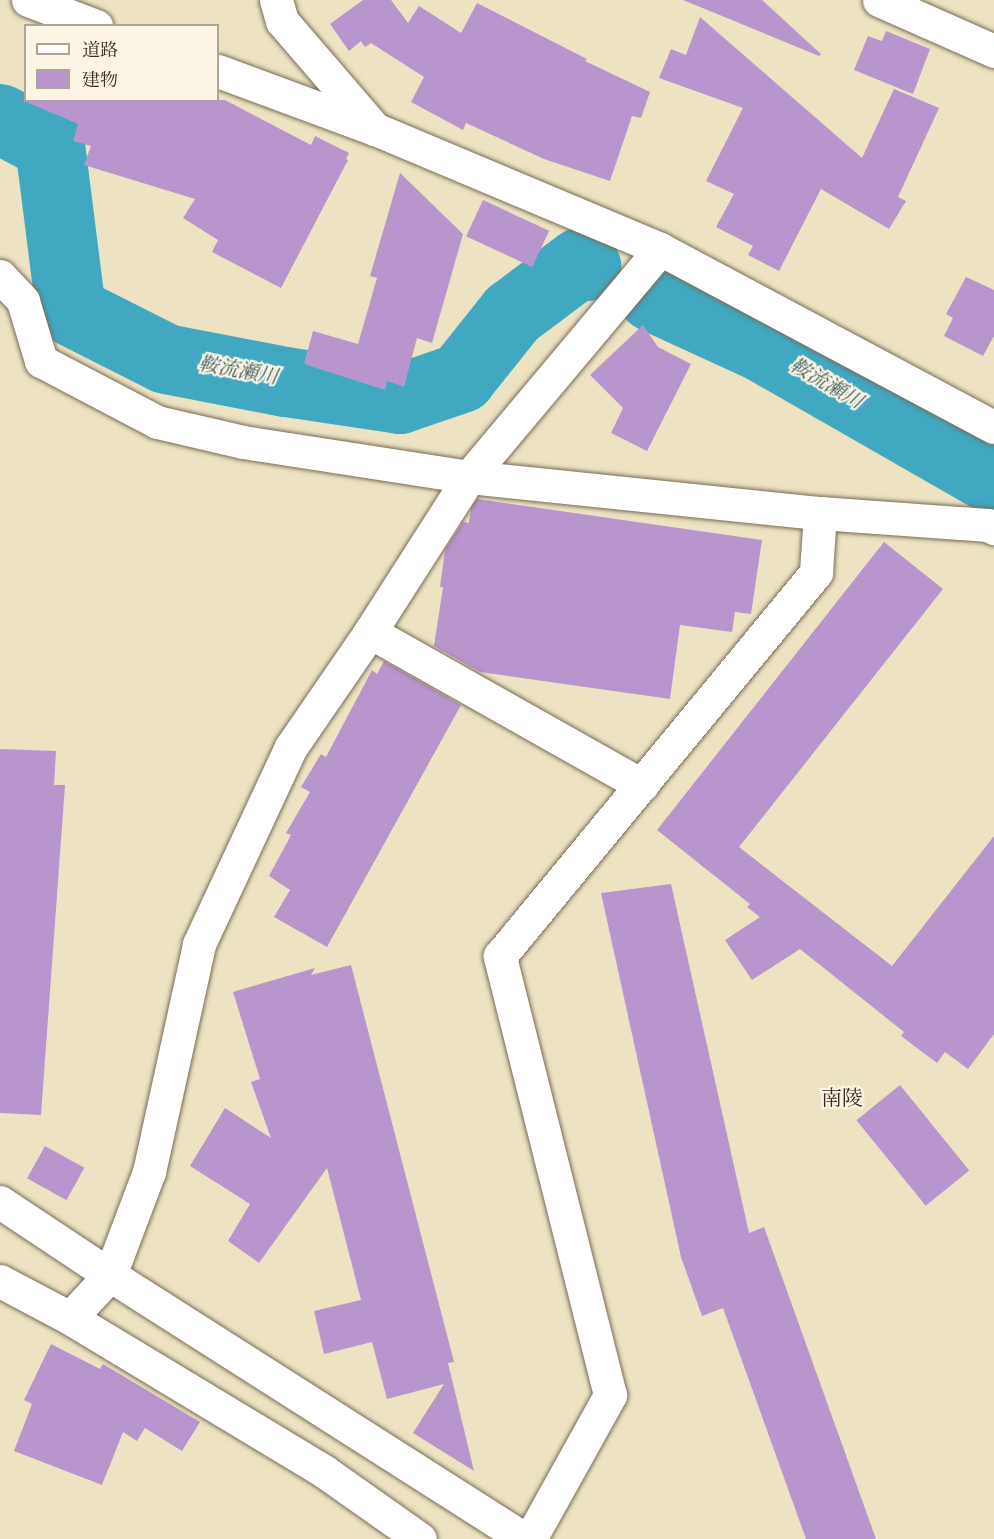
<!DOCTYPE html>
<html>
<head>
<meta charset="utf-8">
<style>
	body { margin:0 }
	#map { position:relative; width:994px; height:1539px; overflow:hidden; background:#ede3c2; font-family:"IM FELL English","Noto Serif JP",serif }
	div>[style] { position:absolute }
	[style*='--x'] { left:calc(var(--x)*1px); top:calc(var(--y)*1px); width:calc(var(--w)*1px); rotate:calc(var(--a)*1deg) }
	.river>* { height:70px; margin:-35px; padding:0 35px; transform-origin:35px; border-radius:35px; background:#40a8c0 }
	.building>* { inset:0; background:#b995ce; transform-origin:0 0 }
	.roads { filter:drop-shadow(0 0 2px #796b57) drop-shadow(0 0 2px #796b57) }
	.street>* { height:33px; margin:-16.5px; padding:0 16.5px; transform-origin:16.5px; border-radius:16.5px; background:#fff }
	.secondary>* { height:33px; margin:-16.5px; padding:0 16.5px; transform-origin:16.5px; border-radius:16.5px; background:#fff }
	span { translate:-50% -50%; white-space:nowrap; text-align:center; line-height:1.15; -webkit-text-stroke:4.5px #fcf5e5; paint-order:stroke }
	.water-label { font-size:20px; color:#3d5c5f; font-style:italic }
	.quarter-label { font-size:21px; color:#3b2a1e }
	.legend { position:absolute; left:24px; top:24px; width:195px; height:78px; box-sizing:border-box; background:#fcf5e5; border:2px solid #afa495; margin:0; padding:8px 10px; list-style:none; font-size:18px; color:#3b2a1e }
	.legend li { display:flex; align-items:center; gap:12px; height:30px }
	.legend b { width:30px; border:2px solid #afa495 }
</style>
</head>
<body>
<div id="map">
	<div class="river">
		<div style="--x:0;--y:119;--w:56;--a:27.5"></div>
		<div style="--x:50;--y:145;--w:167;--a:82.8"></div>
		<div style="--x:71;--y:311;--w:106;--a:26.8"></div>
		<div style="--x:166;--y:359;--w:122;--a:10.9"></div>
		<div style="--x:286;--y:382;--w:115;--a:8.5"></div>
		<div style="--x:400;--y:399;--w:65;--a:-19"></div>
		<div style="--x:461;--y:378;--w:82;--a:-51.4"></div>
		<div style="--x:512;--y:314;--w:85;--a:-36.9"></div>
		<div style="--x:580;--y:263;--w:7;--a:27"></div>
		<div style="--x:653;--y:297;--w:120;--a:24.6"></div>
		<div style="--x:762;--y:347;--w:267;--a:29.8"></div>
	</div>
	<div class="building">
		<div style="clip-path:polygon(363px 0,391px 0,408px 23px,419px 6px,461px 33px,477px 3px,587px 59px,585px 61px,650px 92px,641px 118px,632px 116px,610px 181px,544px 159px,466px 123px,463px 130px,411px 102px,424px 77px,371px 43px,365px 47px,361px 41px,349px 51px,330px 24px)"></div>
		<div style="clip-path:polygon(683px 0,762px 0,821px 54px,819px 56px)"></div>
		<div style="clip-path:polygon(700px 17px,862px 158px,894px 89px,939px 108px,898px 197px,906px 201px,889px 229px,821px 189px,779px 271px,748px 255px,753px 246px,716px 227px,734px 194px,706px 181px,743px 108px,659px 78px,671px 49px,686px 55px)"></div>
		<div style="clip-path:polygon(886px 31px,930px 49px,913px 94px,854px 70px,868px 36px,882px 41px)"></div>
		<div style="clip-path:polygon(22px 100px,225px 100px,311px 145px,315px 136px,349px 153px,346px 159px,348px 160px,281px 288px,212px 252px,218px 240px,183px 218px,195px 199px,84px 165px,91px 146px,73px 141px,78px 124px)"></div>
		<div style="clip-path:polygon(400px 173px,463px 234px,432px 343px,417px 338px,404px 387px,387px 381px,385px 390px,304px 364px,313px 331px,358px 344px,377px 278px,370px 276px)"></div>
		<div style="left:483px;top:200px;width:73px;height:40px;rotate:25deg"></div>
		<div style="clip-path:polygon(966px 277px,994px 290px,994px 336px,983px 356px,944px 336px,953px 318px,946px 314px)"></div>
		<div style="clip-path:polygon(643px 325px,658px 347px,691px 364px,647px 451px,611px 433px,623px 408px,590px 375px)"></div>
		<div style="clip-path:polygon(477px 499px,762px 540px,751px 614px,735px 612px,732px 632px,680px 625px,670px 699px,480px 672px,434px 646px,443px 587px,440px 587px,445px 550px,463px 522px,469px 523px,471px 508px)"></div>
		<div style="clip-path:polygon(884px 542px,943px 589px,739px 847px,892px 966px,994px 836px,994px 1034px,968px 1069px,945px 1052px,937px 1063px,901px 1036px,904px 1032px,800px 949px,752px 980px,725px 940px,760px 917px,747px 907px,750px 904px,657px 830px)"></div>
		<div style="clip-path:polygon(384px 661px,461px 705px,327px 947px,274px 917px,290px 890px,269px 876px,291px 835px,286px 833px,310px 792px,301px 787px,321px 754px,326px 757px,372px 670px,377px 674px)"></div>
		<div style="clip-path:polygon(0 749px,56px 751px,54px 785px,65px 785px,41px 1115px,0 1113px)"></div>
		<div style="clip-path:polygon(671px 884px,749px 1233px,764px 1227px,876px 1539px,806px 1539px,723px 1308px,702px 1316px,681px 1257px,601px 893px)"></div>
		<div style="clip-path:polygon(351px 965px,454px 1362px,448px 1363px,474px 1471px,413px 1433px,444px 1384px,387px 1399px,372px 1342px,324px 1354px,314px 1311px,361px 1300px,327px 1168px,259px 1263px,228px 1241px,250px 1204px,190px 1166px,225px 1108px,271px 1138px,251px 1082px,260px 1079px,233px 992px,315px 968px,311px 975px)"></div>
		<div style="left:900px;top:1085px;width:110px;height:56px;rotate:51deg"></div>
		<div style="left:45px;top:1146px;width:45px;height:37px;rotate:29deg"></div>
		<div style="clip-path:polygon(51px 1344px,100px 1369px,103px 1364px,200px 1422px,182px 1451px,145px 1428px,137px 1441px,123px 1432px,102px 1485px,14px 1451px,32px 1404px,24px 1400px)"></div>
	</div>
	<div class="roads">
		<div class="street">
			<div style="--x:276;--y:0;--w:22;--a:74"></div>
			<div style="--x:282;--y:21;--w:143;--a:49.3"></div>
			<div style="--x:879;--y:0;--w:126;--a:23.9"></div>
			<div style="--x:0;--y:276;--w:34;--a:47"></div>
			<div style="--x:23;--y:301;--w:63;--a:73.3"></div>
			<div style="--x:41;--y:361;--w:131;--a:27.7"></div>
			<div style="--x:157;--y:422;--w:88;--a:13.1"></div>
			<div style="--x:243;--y:442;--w:229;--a:8.8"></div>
			<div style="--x:469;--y:477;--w:353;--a:5.9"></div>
			<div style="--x:820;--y:513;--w:168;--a:4.1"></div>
			<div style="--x:988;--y:525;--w:7;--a:27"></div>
			<div style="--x:370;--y:632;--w:312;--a:29.4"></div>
			<div style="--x:0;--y:1202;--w:132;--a:33.6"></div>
			<div style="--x:110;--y:1275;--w:491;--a:32.5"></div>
			<div style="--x:0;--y:1281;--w:79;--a:27.9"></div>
			<div style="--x:70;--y:1318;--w:298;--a:31.1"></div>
			<div style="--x:325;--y:1472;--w:116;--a:35.2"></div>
			<div style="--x:70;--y:1318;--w:59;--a:-47.1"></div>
			<div style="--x:110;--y:1275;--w:110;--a:-69.3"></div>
			<div style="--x:149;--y:1172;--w:233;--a:-77.6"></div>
			<div style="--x:199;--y:944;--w:217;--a:-65"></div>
			<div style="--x:291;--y:747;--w:140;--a:-55.5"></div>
			<div style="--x:370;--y:632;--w:184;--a:-57.4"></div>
			<div style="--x:469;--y:477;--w:297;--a:-50"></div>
			<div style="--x:530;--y:1539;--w:165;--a:-60.9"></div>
			<div style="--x:610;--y:1395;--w:453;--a:-104.1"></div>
			<div style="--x:500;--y:956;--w:497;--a:-50.5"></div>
			<div style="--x:816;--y:572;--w:59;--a:-86.1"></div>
		</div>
		<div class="secondary">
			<div style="--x:28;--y:0;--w:73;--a:20.9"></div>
			<div style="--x:218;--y:71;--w:167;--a:20.3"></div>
			<div style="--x:375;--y:129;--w:309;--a:22.8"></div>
			<div style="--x:660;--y:249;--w:378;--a:28.1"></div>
		</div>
	</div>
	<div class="water-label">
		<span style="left:238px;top:371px;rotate:10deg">鞍流瀬川</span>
		<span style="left:826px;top:384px;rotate:30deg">鞍流瀬川</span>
	</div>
	<div class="quarter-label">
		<span style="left:842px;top:1100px">南陵</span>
	</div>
	<ul class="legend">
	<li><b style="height:8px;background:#fff"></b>道路</li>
	<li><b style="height:16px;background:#b995ce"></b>建物</li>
	</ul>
</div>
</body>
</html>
